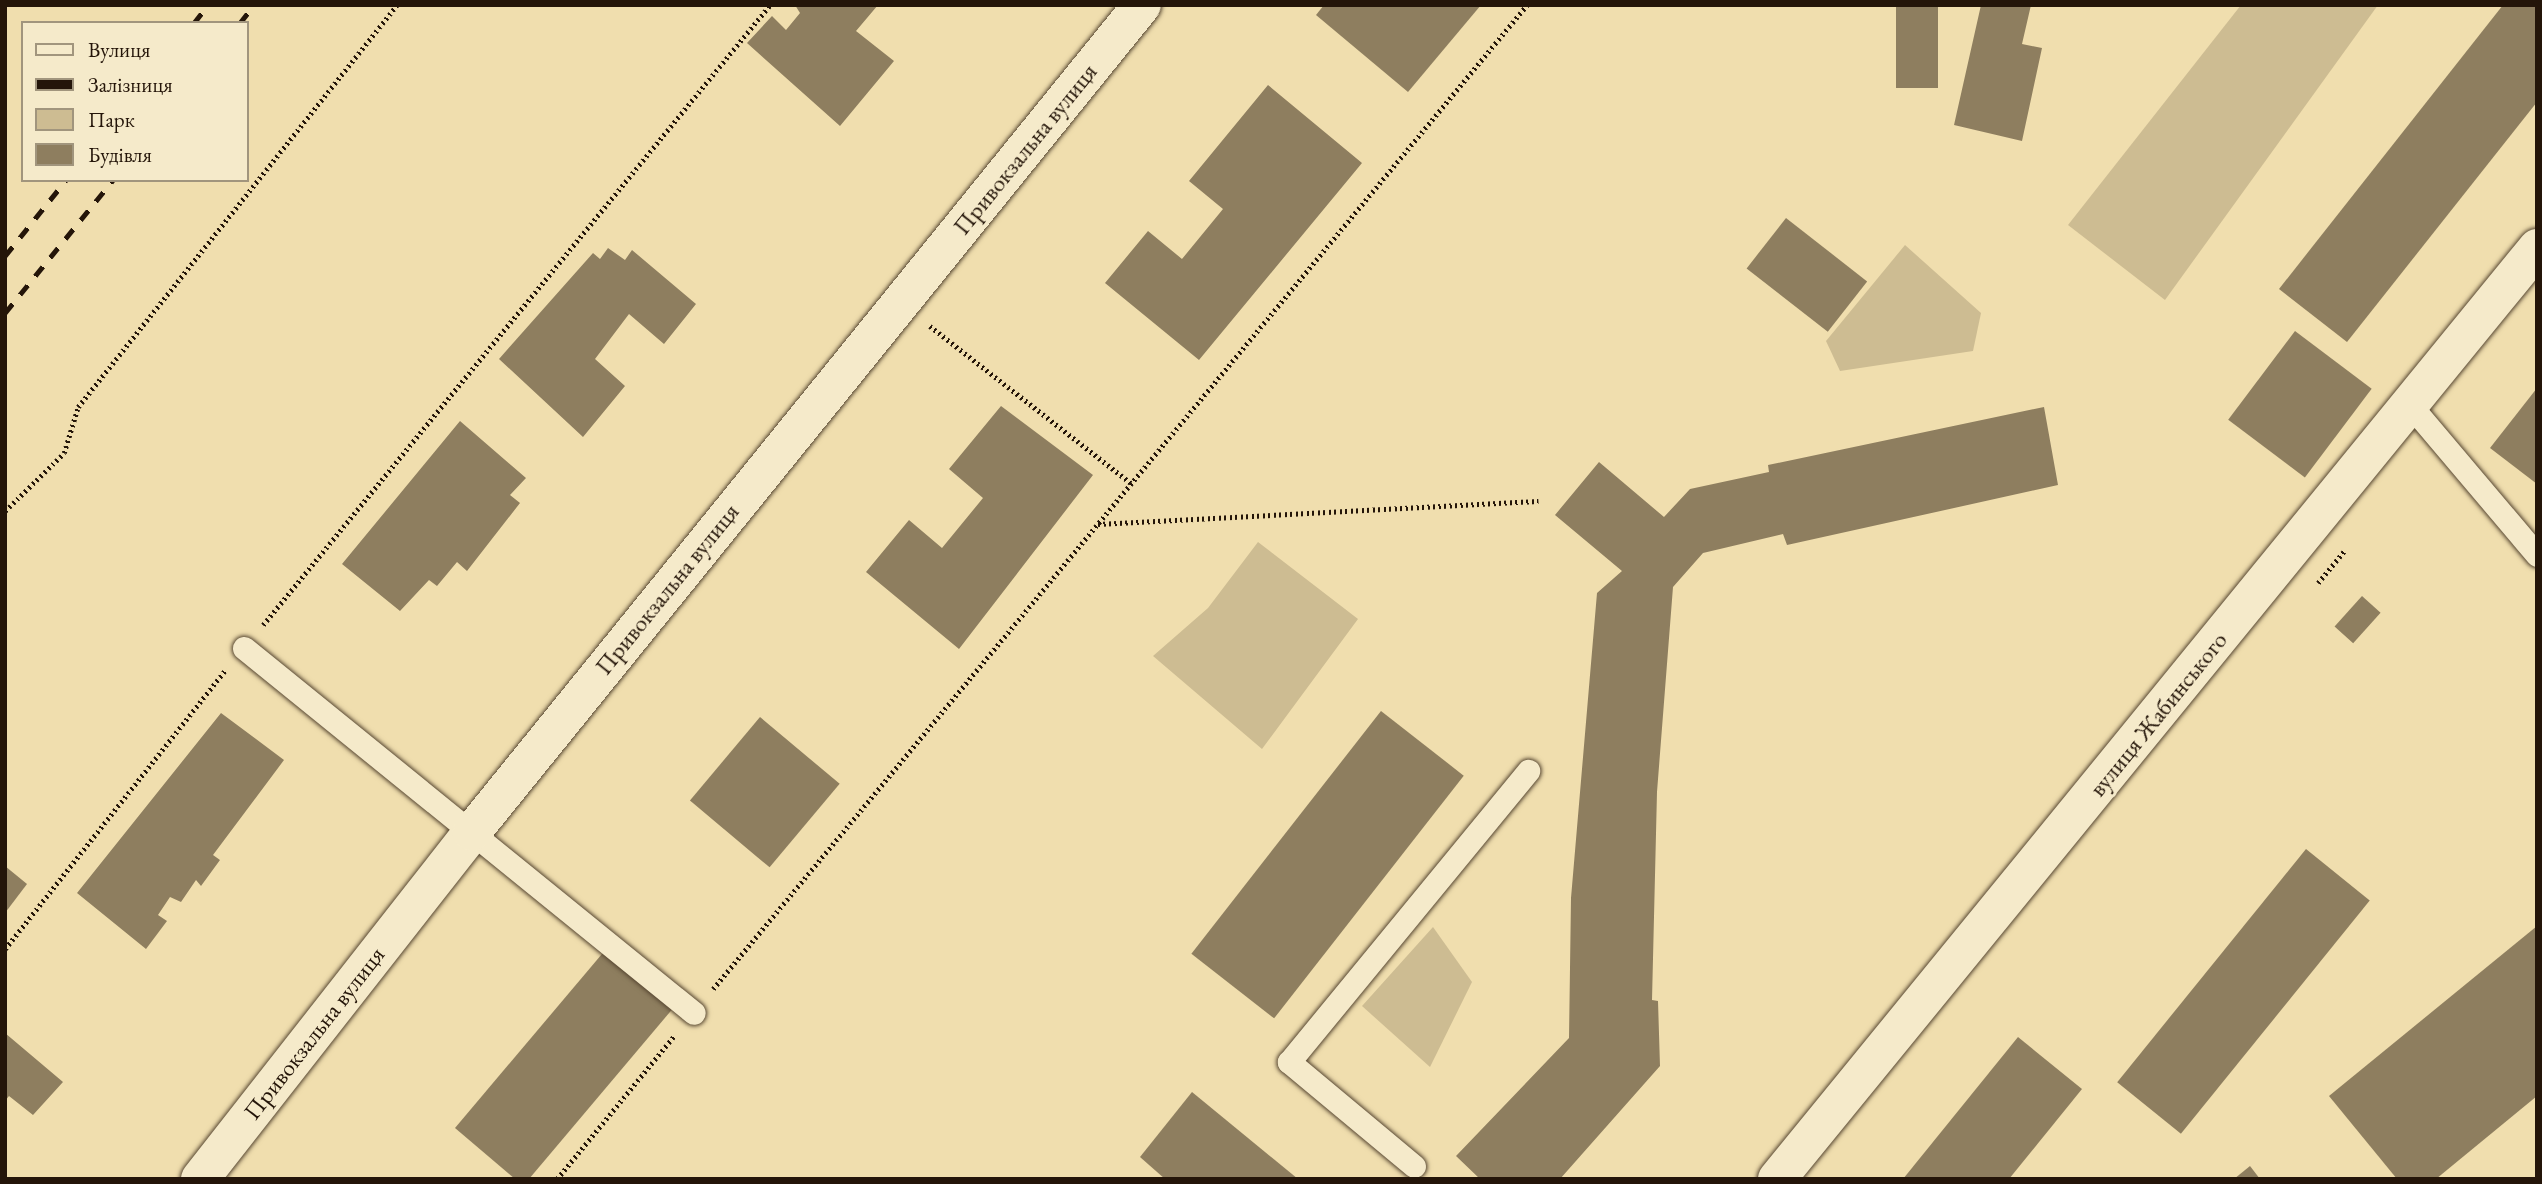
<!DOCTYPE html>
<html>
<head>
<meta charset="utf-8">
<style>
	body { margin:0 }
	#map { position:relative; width:2542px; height:1184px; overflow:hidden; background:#f0deae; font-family:"EB Garamond",serif }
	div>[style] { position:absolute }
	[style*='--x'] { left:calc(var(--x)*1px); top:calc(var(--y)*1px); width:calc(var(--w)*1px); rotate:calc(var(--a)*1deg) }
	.green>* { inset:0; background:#cdbc92 }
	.building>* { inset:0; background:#8e7e5f; transform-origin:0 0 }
	.path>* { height:4.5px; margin-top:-2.25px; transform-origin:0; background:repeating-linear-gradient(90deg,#241509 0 2px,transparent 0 5.5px) }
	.roads { filter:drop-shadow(0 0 2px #574732) drop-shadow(0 0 2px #574732) }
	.service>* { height:23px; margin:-11.5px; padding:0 11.5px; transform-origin:11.5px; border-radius:11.5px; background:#f5eaca }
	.minor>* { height:38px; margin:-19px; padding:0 19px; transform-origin:19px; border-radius:19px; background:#f5eaca }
	.tertiary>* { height:38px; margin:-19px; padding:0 19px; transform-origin:19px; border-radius:19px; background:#f5eaca }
	.rail>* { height:5px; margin-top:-2.5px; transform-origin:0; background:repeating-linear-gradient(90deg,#241509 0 12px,transparent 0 24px) }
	span { translate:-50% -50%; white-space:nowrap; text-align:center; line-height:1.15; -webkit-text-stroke:6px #f5eaca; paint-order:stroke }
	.street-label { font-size:24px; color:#241509 }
	.frame { position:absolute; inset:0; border:7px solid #241509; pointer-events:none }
	.legend { position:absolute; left:21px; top:21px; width:228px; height:161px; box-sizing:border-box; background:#f5eaca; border:2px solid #a1957d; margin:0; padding:9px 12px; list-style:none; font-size:21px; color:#241509 }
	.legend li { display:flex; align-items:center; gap:14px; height:35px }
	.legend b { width:35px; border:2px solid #a1957d }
</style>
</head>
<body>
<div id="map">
	<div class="green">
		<div style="clip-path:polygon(2241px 5px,2378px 5px,2165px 300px,2068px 225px)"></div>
		<div style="clip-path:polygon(1905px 245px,1981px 313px,1973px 351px,1840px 371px,1826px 341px)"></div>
		<div style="clip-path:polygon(1258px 542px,1358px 619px,1262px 749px,1153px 656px,1208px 608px)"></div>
		<div style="clip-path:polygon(1433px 927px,1472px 982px,1430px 1067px,1362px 1006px)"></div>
	</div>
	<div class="building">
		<div style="clip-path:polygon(795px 5px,878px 5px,856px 31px,894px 61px,840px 126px,747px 43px,772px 16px,786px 30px,800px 13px)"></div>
		<div style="clip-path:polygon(1324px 5px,1481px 5px,1408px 92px,1316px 15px)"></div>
		<div style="left:1896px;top:5px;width:42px;height:83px"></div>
		<div style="clip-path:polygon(1981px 5px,2031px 5px,2022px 44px,2042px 48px,2022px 141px,1954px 125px)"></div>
		<div style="clip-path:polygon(2503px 5px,2537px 5px,2537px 102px,2347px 342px,2279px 289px)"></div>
		<div style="clip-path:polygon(1268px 85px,1362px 163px,1199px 360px,1105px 283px,1148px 231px,1182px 259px,1223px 209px,1189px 181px)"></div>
		<div style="left:1786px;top:218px;width:103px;height:64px;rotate:38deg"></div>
		<div style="clip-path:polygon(608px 248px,625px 260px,632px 250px,696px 304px,664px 344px,629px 314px,595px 359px,625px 386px,583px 437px,499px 359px,593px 253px,600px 259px)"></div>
		<div style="left:2295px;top:331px;width:96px;height:111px;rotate:37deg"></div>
		<div style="clip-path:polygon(2537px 388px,2537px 484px,2490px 448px)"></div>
		<div style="clip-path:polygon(1001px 406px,1093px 475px,959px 649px,866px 572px,909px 520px,942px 548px,983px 498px,949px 469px)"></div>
		<div style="clip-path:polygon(2044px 407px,2058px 485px,1787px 545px,1783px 534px,1703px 553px,1673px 587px,1657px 792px,1652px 1000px,1658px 1001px,1660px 1066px,1560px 1179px,1480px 1179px,1456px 1156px,1569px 1038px,1571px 898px,1597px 593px,1622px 571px,1555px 515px,1599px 462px,1664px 517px,1690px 489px,1769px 472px,1768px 465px)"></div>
		<div style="clip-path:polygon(460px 421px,526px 478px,510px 495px,520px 503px,467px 571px,457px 562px,437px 586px,429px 580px,400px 611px,342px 564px)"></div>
		<div style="left:2362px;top:596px;width:25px;height:41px;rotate:42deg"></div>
		<div style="left:1381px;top:711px;width:105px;height:308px;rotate:38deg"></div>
		<div style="clip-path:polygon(221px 713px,284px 760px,213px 855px,220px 860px,201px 886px,196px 880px,181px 902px,170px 897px,158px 915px,167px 921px,146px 949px,77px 893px)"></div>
		<div style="left:760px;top:717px;width:104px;height:109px;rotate:40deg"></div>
		<div style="left:2306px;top:849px;width:82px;height:300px;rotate:39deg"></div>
		<div style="clip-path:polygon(5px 866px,27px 884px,5px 913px)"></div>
		<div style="clip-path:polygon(2537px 926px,2537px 1096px,2436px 1179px,2397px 1179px,2329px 1096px)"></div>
		<div style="clip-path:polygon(607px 948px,675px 1006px,529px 1179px,515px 1179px,455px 1128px)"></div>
		<div style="clip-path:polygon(5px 1033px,63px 1082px,33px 1115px,9px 1096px,5px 1101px)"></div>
		<div style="clip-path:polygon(2018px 1037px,2082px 1089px,2009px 1179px,1903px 1179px)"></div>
		<div style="clip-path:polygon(1192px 1092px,1298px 1179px,1165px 1179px,1140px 1157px)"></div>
		<div style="clip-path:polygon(2250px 1166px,2260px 1179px,2234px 1179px)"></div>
	</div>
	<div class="path">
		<div style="--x:930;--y:326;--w:255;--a:38"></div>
		<div style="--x:5;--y:511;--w:83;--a:-44.5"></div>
		<div style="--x:64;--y:453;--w:48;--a:-73.1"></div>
		<div style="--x:78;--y:407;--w:513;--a:-51.57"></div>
		<div style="--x:1098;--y:524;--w:441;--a:-3"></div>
		<div style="--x:2318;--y:583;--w:43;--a:-50.7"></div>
		<div style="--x:263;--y:625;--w:801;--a:-50.73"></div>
		<div style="--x:5;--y:949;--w:357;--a:-51.7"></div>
		<div style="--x:713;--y:989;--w:1277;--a:-50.4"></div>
		<div style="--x:557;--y:1179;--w:185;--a:-50.7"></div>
	</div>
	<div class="roads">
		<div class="service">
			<div style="--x:2411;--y:406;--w:195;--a:49.8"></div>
			<div style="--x:244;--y:648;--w:579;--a:39.05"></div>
			<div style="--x:1414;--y:1166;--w:163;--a:-140.2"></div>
			<div style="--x:1289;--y:1062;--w:377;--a:-50.6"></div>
		</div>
		<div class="minor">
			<div style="--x:200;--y:1179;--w:441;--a:-51.9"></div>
			<div style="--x:472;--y:832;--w:1064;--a:-50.99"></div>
		</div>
		<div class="tertiary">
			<div style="--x:1777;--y:1179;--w:1202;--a:-50.77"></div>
		</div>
	</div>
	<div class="rail">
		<div style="--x:194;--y:23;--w:23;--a:-52"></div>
		<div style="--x:240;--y:23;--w:23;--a:-52"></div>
		<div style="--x:5;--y:256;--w:97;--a:-51.2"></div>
		<div style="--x:5;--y:313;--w:171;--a:-50.9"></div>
	</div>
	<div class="street-label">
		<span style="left:1025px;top:149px;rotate:-51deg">Привокзальна вулиця</span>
		<span style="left:667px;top:589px;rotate:-51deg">Привокзальна вулиця</span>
		<span style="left:2158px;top:714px;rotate:-51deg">вулиця Жабинського</span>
		<span style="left:314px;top:1033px;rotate:-52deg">Привокзальна вулиця</span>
	</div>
	<div class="frame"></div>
	<ul class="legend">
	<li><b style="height:9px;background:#f5eaca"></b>Вулиця</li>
	<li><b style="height:9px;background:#241509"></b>Залізниця</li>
	<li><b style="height:19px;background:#cdbc92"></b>Парк</li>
	<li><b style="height:19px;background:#8e7e5f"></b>Будівля</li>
	</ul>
</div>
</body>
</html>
